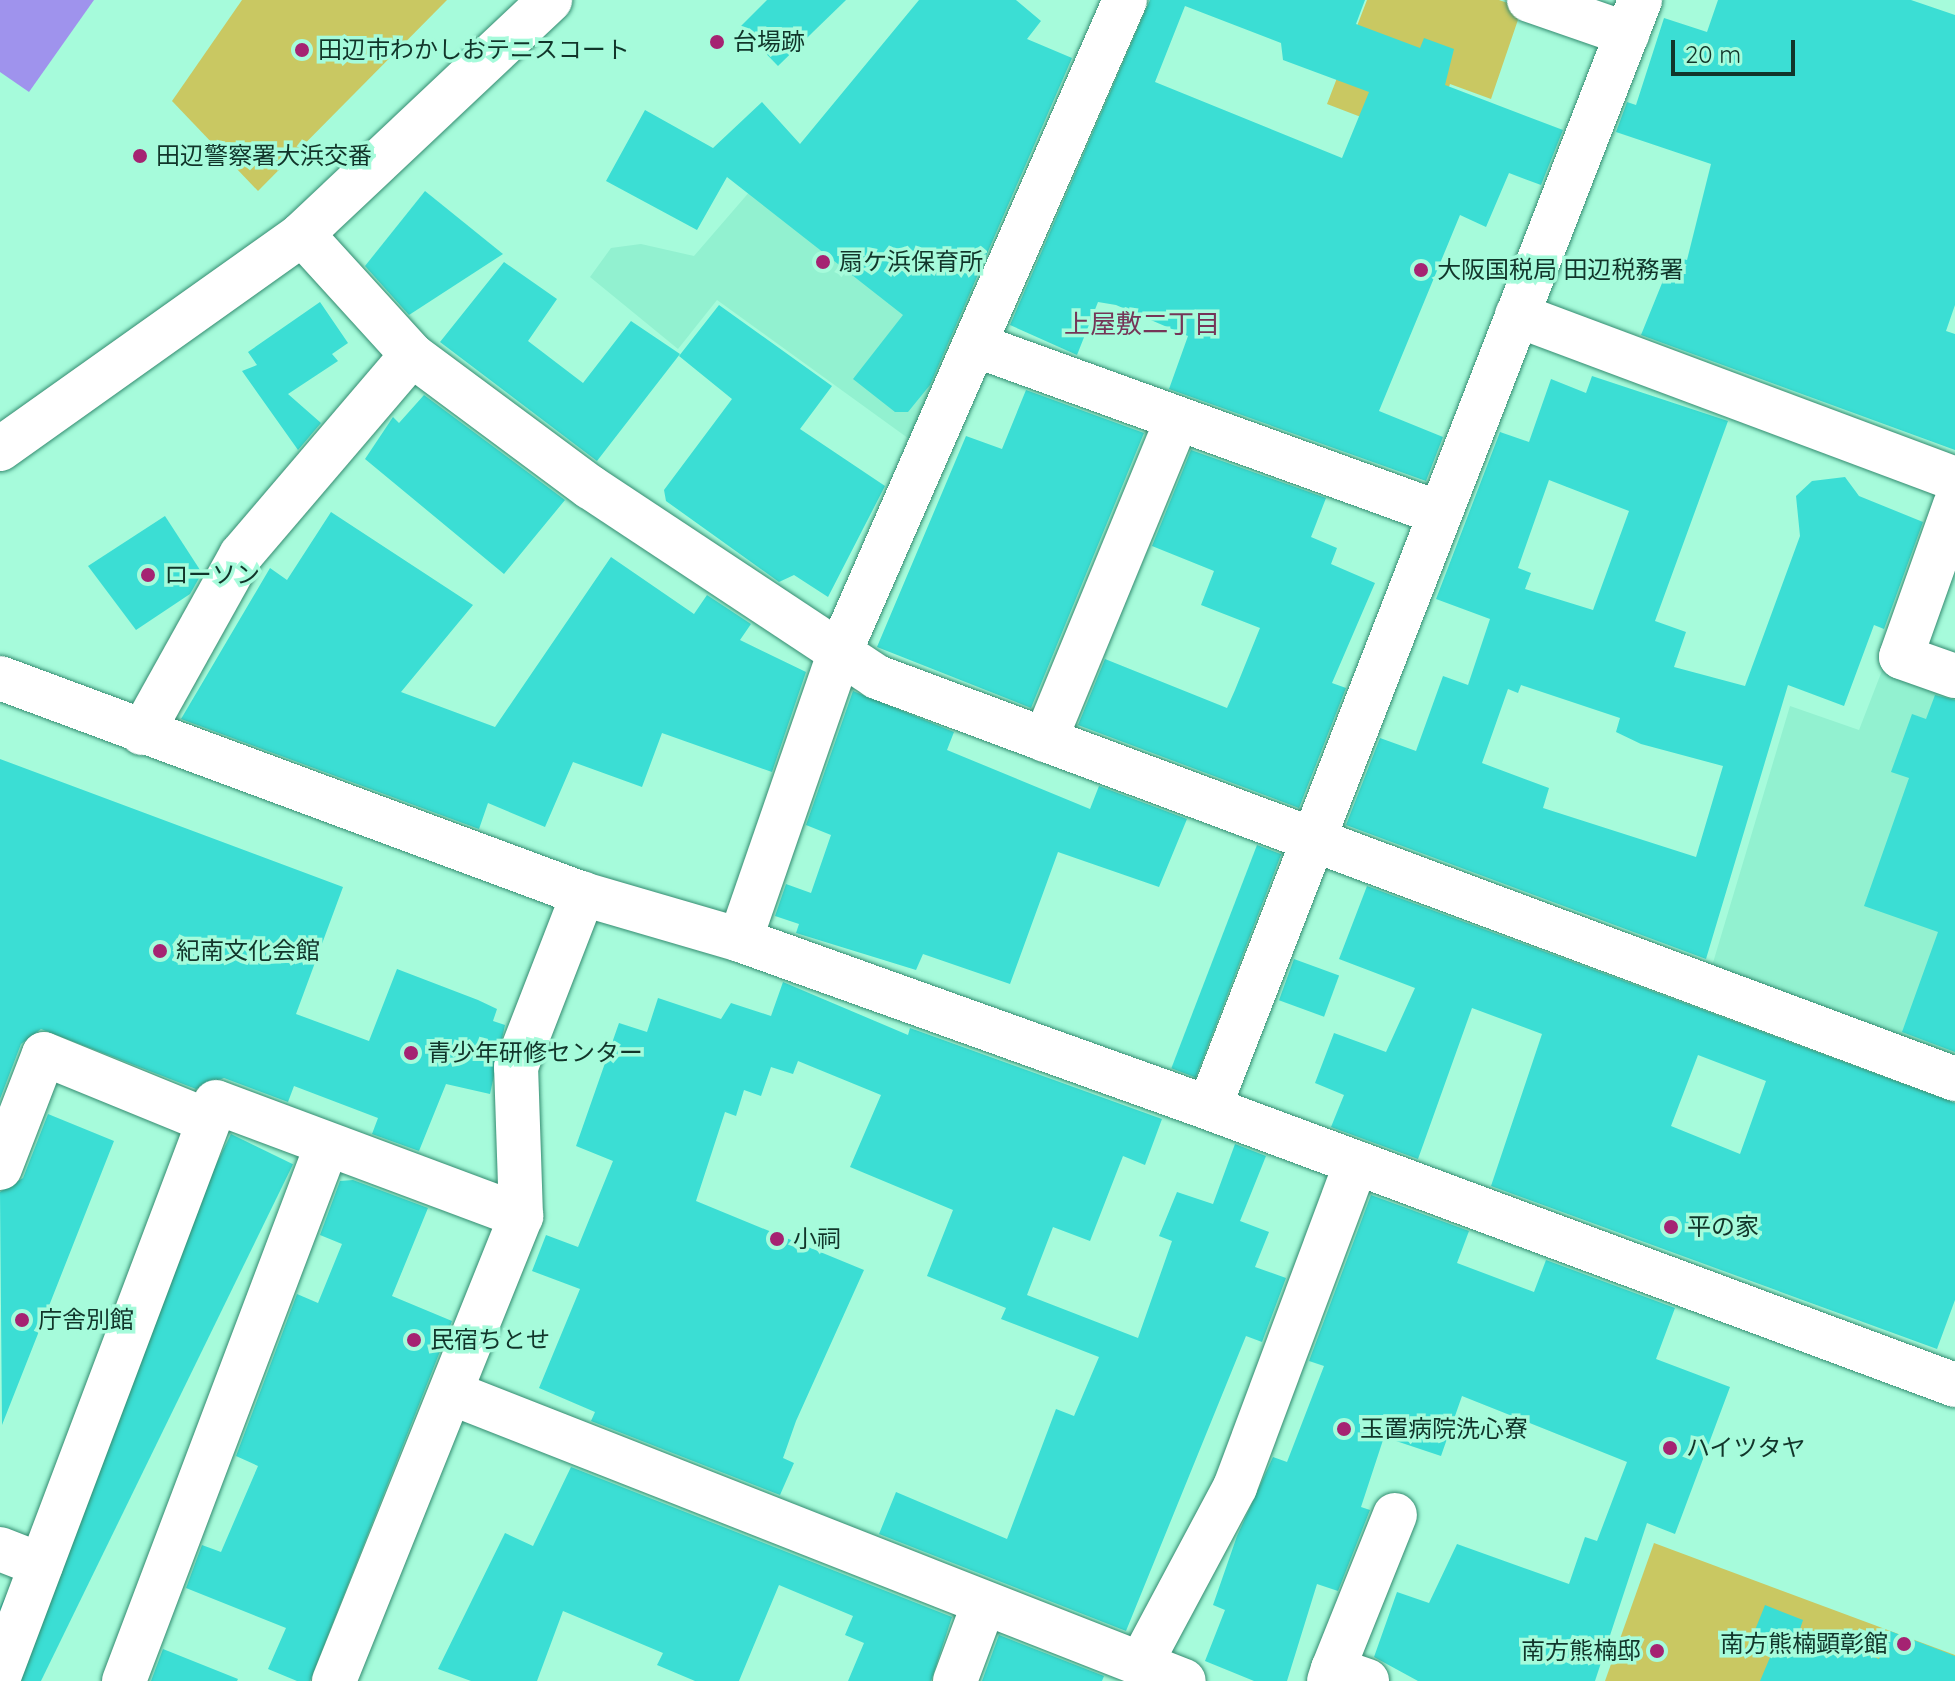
<!DOCTYPE html>
<html>
<head>
<meta charset="utf-8">
<style>
	body { margin:0 }
	#map { position:relative; width:1955px; height:1681px; overflow:hidden; background:#a6fbdb; font-family:Quicksand,"Noto Sans JP",sans-serif }
	div>[style] { position:absolute }
	[style*='--x'] { left:calc(var(--x)*1px); top:calc(var(--y)*1px); width:calc(var(--w)*1px); rotate:calc(var(--a)*1deg) }
	.built>* { inset:0; background:#92f1d0 }
	.green>* { inset:0; background:#c9c862 }
	.water>* { inset:0; background:#9f93ed }
	.building>* { inset:0; background:#3bded4; transform-origin:0 0 }
	.roads { filter:drop-shadow(0 0 2px #348b70) drop-shadow(0 0 2px #348b70) }
	.minor>* { height:44px; margin:-22px; padding:0 22px; transform-origin:22px; border-radius:22px; background:#fff }
	.dots>* { width:22px; height:22px; translate:-50% -50%; box-sizing:border-box; border:4px solid #a6fbdb; border-radius:50% }
	span { translate:-50% -50%; white-space:nowrap; text-align:center; line-height:1.15; -webkit-text-stroke:7px #a6fbdb; paint-order:stroke }
	.poi-label { font-size:24px; color:#11352a }
	.left { translate:0 -50%; text-align:left }
	.right { translate:-100% -50%; text-align:right }
	.neighbourhood-label { font-size:26px; color:#753557 }
	.scale { position:absolute; left:1671px; top:40px; width:124px; height:36px; box-sizing:border-box; border:4px solid #11352a; border-top:0; padding-left:10px; font-size:24px; line-height:28px; white-space:nowrap; color:#11352a; -webkit-text-stroke:6px #a6fbdb; paint-order:stroke }
</style>
</head>
<body>
<div id="map">
	<div class="built">
		<div style="clip-path:polygon(790px 145px,990px 300px,923px 449px,717px 300px,678px 349px,590px 277px,611px 248px,641px 244px,694px 256px)"></div>
		<div style="clip-path:polygon(1885px 663px,1955px 676px,1955px 1079px,1706px 986px,1790px 706px,1859px 730px)"></div>
	</div>
	<div class="green">
		<div style="clip-path:polygon(242px 0,447px 0,258px 191px,172px 101px)"></div>
		<div style="clip-path:polygon(1367px 0,1499px 0,1522px 8px,1491px 99px,1450px 84px,1441px 111px,1447px 150px,1327px 104px)"></div>
		<div style="clip-path:polygon(1654px 1543px,1955px 1655px,1955px 1681px,1605px 1681px)"></div>
	</div>
	<div class="water">
		<div style="clip-path:polygon(0 0,94px 0,29px 92px,0 72px)"></div>
	</div>
	<div class="building">
		<div style="clip-path:polygon(767px 0,846px 0,778px 66px,740px 27px)"></div>
		<div style="clip-path:polygon(919px 0,1016px 0,1041px 21px,1027px 39px,1072px 58px,930px 385px,908px 412px,895px 412px,853px 379px,903px 315px,727px 177px,697px 230px,606px 181px,645px 110px,713px 148px,762px 102px,800px 144px)"></div>
		<div style="clip-path:polygon(evenodd,1150px 0,1365px 0,1356px 24px,1420px 48px,1424px 38px,1454px 49px,1445px 85px,1563px 130px,1541px 185px,1509px 173px,1486px 227px,1460px 215px,1379px 411px,1443px 437px,1426px 481px,1169px 389px,1188px 336px,1116px 305px,1098px 302px,1077px 355px,1010px 325px,1150px 0,1185px 6px,1281px 43px,1283px 60px,1369px 92px,1342px 158px,1155px 82px,1185px 6px)"></div>
		<div style="clip-path:polygon(1718px 0,1911px 0,1955px 15px,1955px 305px,1946px 331px,1955px 334px,1955px 450px,1641px 335px,1673px 256px,1687px 260px,1711px 164px,1616px 132px,1627px 102px,1636px 105px,1664px 18px,1707px 32px)"></div>
		<div style="clip-path:polygon(425px 191px,503px 254px,409px 315px,365px 266px)"></div>
		<div style="clip-path:polygon(504px 262px,557px 299px,528px 341px,583px 383px,631px 321px,680px 354px,597px 461px,440px 342px)"></div>
		<div style="clip-path:polygon(320px 302px,348px 343px,332px 354px,338px 361px,288px 394px,321px 423px,298px 450px,242px 371px,257px 365px,248px 352px)"></div>
		<div style="clip-path:polygon(719px 305px,832px 386px,800px 429px,885px 486px,828px 597px,794px 575px,779px 582px,666px 501px,664px 490px,732px 399px,679px 356px)"></div>
		<div style="clip-path:polygon(evenodd,1592px 376px,1728px 421px,1655px 621px,1686px 632px,1674px 667px,1745px 686px,1800px 536px,1796px 496px,1812px 481px,1845px 477px,1859px 496px,1923px 522px,1884px 629px,1874px 625px,1844px 706px,1788px 685px,1706px 959px,1346px 825px,1380px 738px,1416px 751px,1443px 676px,1468px 685px,1490px 619px,1436px 599px,1500px 432px,1529px 442px,1551px 379px,1586px 393px,1592px 376px,1549px 480px,1629px 511px,1593px 610px,1525px 589px,1531px 573px,1518px 568px,1549px 480px,1592px 376px,1521px 685px,1620px 718px,1616px 732px,1641px 744px,1723px 766px,1696px 857px,1543px 808px,1549px 788px,1482px 763px,1508px 689px,1518px 693px,1521px 685px)"></div>
		<div style="clip-path:polygon(1026px 390px,1144px 433px,1031px 708px,877px 647px,966px 436px,1002px 449px)"></div>
		<div style="clip-path:polygon(424px 395px,565px 500px,504px 574px,365px 459px,393px 417px,399px 423px)"></div>
		<div style="clip-path:polygon(1191px 450px,1326px 498px,1311px 537px,1337px 548px,1331px 564px,1375px 583px,1332px 683px,1346px 688px,1299px 808px,1078px 725px,1105px 659px,1227px 708px,1235px 690px,1260px 628px,1201px 605px,1214px 571px,1152px 546px)"></div>
		<div style="clip-path:polygon(331px 512px,473px 605px,401px 692px,495px 727px,611px 557px,694px 614px,707px 595px,751px 624px,740px 640px,806px 672px,772px 772px,662px 733px,642px 787px,573px 762px,545px 827px,488px 803px,479px 829px,181px 719px,270px 568px,287px 580px)"></div>
		<div style="clip-path:polygon(165px 516px,202px 573px,190px 594px,136px 630px,88px 566px)"></div>
		<div style="clip-path:polygon(853px 691px,954px 732px,947px 750px,1090px 809px,1099px 786px,1187px 819px,1159px 887px,1058px 852px,1010px 984px,923px 954px,916px 970px,796px 933px,799px 924px,775px 916px,786px 884px,811px 893px,831px 835px,806px 825px)"></div>
		<div style="clip-path:polygon(1935px 695px,1955px 700px,1955px 1052px,1902px 1032px,1938px 932px,1864px 906px,1909px 778px,1891px 772px,1912px 714px,1926px 719px)"></div>
		<div style="clip-path:polygon(0 759px,343px 887px,296px 1014px,369px 1041px,397px 969px,478px 1000px,497px 1009px,493px 1021px,505px 1025px,490px 1094px,446px 1084px,419px 1151px,372px 1134px,378px 1118px,294px 1086px,288px 1102px,224px 1078px,196px 1089px,41px 1029px,21px 1044px,0 1099px)"></div>
		<div style="left:1257px;top:845px;width:26px;height:239px;rotate:21deg"></div>
		<div style="clip-path:polygon(evenodd,1367px 886px,1955px 1103px,1955px 1300px,1937px 1349px,1491px 1186px,1542px 1034px,1472px 1008px,1418px 1159px,1331px 1127px,1344px 1095px,1315px 1083px,1334px 1033px,1386px 1052px,1415px 988px,1339px 959px,1367px 886px,1698px 1055px,1766px 1081px,1740px 1154px,1671px 1126px,1698px 1055px)"></div>
		<div style="left:1294px;top:959px;width:48px;height:44px;rotate:20deg"></div>
		<div style="clip-path:polygon(783px 982px,908px 1035px,910px 1028px,1162px 1119px,1145px 1165px,1123px 1156px,1090px 1241px,1053px 1227px,1027px 1295px,1138px 1338px,1172px 1241px,1159px 1236px,1177px 1192px,1213px 1204px,1235px 1144px,1266px 1156px,1240px 1221px,1269px 1232px,1255px 1267px,1286px 1278px,1262px 1342px,1246px 1336px,1126px 1631px,879px 1534px,896px 1492px,1007px 1539px,1056px 1409px,1074px 1416px,1099px 1357px,1001px 1319px,1006px 1308px,927px 1276px,953px 1210px,850px 1167px,881px 1095px,798px 1061px,793px 1074px,771px 1067px,761px 1096px,744px 1090px,736px 1116px,725px 1112px,696px 1201px,864px 1270px,796px 1421px,783px 1458px,794px 1463px,780px 1495px,591px 1421px,595px 1412px,539px 1388px,580px 1289px,532px 1271px,546px 1235px,578px 1247px,613px 1161px,576px 1146px,619px 1023px,647px 1032px,658px 998px,721px 1019px,731px 1003px,771px 1016px)"></div>
		<div style="clip-path:polygon(48px 1114px,114px 1141px,2px 1425px,0 1192px,23px 1178px)"></div>
		<div style="left:231px;top:1134px;width:69px;height:583px;rotate:26deg"></div>
		<div style="clip-path:polygon(353px 1180px,428px 1208px,392px 1296px,452px 1321px,310px 1681px,297px 1681px,268px 1669px,286px 1628px,186px 1588px,202px 1545px,221px 1552px,258px 1466px,236px 1456px,297px 1294px,318px 1303px,342px 1244px,320px 1235px,340px 1181px)"></div>
		<div style="clip-path:polygon(1371px 1195px,1469px 1231px,1457px 1263px,1534px 1292px,1546px 1260px,1675px 1308px,1656px 1359px,1730px 1387px,1675px 1534px,1647px 1523px,1595px 1681px,1418px 1681px,1374px 1657px,1397px 1592px,1429px 1603px,1457px 1544px,1569px 1584px,1585px 1537px,1597px 1541px,1627px 1462px,1462px 1396px,1441px 1456px,1384px 1437px,1361px 1507px,1370px 1510px,1338px 1591px,1317px 1584px,1287px 1681px,1254px 1681px,1205px 1661px,1225px 1610px,1213px 1605px,1237px 1536px,1273px 1457px,1287px 1462px,1324px 1366px,1309px 1361px)"></div>
		<div style="clip-path:polygon(571px 1467px,952px 1617px,931px 1681px,848px 1681px,864px 1643px,845px 1635px,853px 1616px,779px 1585px,739px 1681px,695px 1681px,657px 1665px,663px 1653px,563px 1611px,537px 1681px,471px 1681px,438px 1669px,505px 1533px,533px 1546px)"></div>
		<div style="clip-path:polygon(1765px 1605px,1803px 1620px,1800px 1629px,1879px 1659px,1890px 1631px,1955px 1656px,1955px 1681px,1760px 1681px,1771px 1655px,1749px 1645px)"></div>
		<div style="clip-path:polygon(999px 1635px,1104px 1676px,1102px 1681px,982px 1681px)"></div>
		<div style="clip-path:polygon(163px 1649px,238px 1679px,237px 1681px,151px 1681px)"></div>
	</div>
	<div class="roads">
		<div class="minor">
			<div style="--x:1529;--y:0;--w:104;--a:19.1"></div>
			<div style="--x:302;--y:234;--w:164;--a:47.7"></div>
			<div style="--x:412;--y:355;--w:222;--a:36.6"></div>
			<div style="--x:590;--y:487;--w:344;--a:33.5"></div>
			<div style="--x:877;--y:677;--w:1151;--a:20.45"></div>
			<div style="--x:1517;--y:315;--w:468;--a:20.5"></div>
			<div style="--x:975;--y:345;--w:494;--a:19.9"></div>
			<div style="--x:0;--y:449;--w:371;--a:-35.4"></div>
			<div style="--x:302;--y:234;--w:341;--a:-43.3"></div>
			<div style="--x:1955;--y:505;--w:161;--a:109.6"></div>
			<div style="--x:1901;--y:657;--w:57;--a:19.4"></div>
			<div style="--x:0;--y:678;--w:622;--a:20.33"></div>
			<div style="--x:583;--y:894;--w:164;--a:16.3"></div>
			<div style="--x:740;--y:940;--w:498;--a:19.7"></div>
			<div style="--x:1209;--y:1108;--w:796;--a:20.37"></div>
			<div style="--x:142;--y:733;--w:204;--a:-60.9"></div>
			<div style="--x:241;--y:555;--w:263;--a:-49.5"></div>
			<div style="--x:1045;--y:740;--w:347;--a:-67.6"></div>
			<div style="--x:740;--y:940;--w:303;--a:-70.9"></div>
			<div style="--x:839;--y:654;--w:714;--a:-66.38"></div>
			<div style="--x:1209;--y:1108;--w:1189;--a:-68.74"></div>
			<div style="--x:0;--y:1168;--w:122;--a:-68.9"></div>
			<div style="--x:44;--y:1054;--w:177;--a:22.2"></div>
			<div style="--x:454;--y:1394;--w:784;--a:21.46"></div>
			<div style="--x:0;--y:1549;--w:44;--a:21.3"></div>
			<div style="--x:1141;--y:1663;--w:200;--a:-61.9"></div>
			<div style="--x:1235;--y:1487;--w:346;--a:-69.5"></div>
			<div style="--x:1333;--y:1669;--w:166;--a:-68.1"></div>
			<div style="--x:0;--y:1674;--w:611;--a:-69.31"></div>
			<div style="--x:216;--y:1102;--w:326;--a:20.5"></div>
			<div style="--x:124;--y:1681;--w:573;--a:-69.26"></div>
			<div style="--x:334;--y:1681;--w:501;--a:-68.09"></div>
			<div style="--x:521;--y:1216;--w:149;--a:-91.9"></div>
			<div style="--x:516;--y:1067;--w:186;--a:-68.8"></div>
			<div style="--x:955;--y:1681;--w:80;--a:-69.5"></div>
			<div style="--x:1329;--y:1681;--w:13;--a:-72"></div>
			<div style="--x:1333;--y:1669;--w:36;--a:19"></div>
		</div>
	</div>
	<div class="dots">
		<div style="left:717px;top:42px;background:#a52372"></div>
		<div style="left:302px;top:50px;background:#a52372"></div>
		<div style="left:140px;top:156px;background:#a52372"></div>
		<div style="left:823px;top:262px;background:#a52372"></div>
		<div style="left:1421px;top:270px;background:#a52372"></div>
		<div style="left:148px;top:575px;background:#a52372"></div>
		<div style="left:160px;top:951px;background:#a52372"></div>
		<div style="left:411px;top:1053px;background:#a52372"></div>
		<div style="left:1671px;top:1227px;background:#a52372"></div>
		<div style="left:777px;top:1239px;background:#a52372"></div>
		<div style="left:22px;top:1320px;background:#a52372"></div>
		<div style="left:414px;top:1340px;background:#a52372"></div>
		<div style="left:1344px;top:1429px;background:#a52372"></div>
		<div style="left:1670px;top:1448px;background:#a52372"></div>
		<div style="left:1904px;top:1644px;background:#a52372"></div>
		<div style="left:1657px;top:1651px;background:#a52372"></div>
	</div>
	<div class="poi-label">
		<span class="left" style="left:733px;top:42px">台場跡</span>
		<span class="left" style="left:318px;top:50px">田辺市わかしおテニスコート</span>
		<span class="left" style="left:156px;top:156px">田辺警察署大浜交番</span>
		<span class="left" style="left:839px;top:262px">扇ケ浜保育所</span>
		<span class="left" style="left:1437px;top:270px">大阪国税局 田辺税務署</span>
		<span class="left" style="left:164px;top:575px">ローソン</span>
		<span class="left" style="left:176px;top:951px">紀南文化会館</span>
		<span class="left" style="left:427px;top:1053px">青少年研修センター</span>
		<span class="left" style="left:1687px;top:1227px">平の家</span>
		<span class="left" style="left:793px;top:1239px">小祠</span>
		<span class="left" style="left:38px;top:1320px">庁舎別館</span>
		<span class="left" style="left:430px;top:1340px">民宿ちとせ</span>
		<span class="left" style="left:1360px;top:1429px">玉置病院洗心寮</span>
		<span class="left" style="left:1686px;top:1448px">ハイツタヤ</span>
		<span class="right" style="left:1888px;top:1644px">南方熊楠顕彰館</span>
		<span class="right" style="left:1641px;top:1651px">南方熊楠邸</span>
	</div>
	<div class="neighbourhood-label">
		<span style="left:1142px;top:324px">上屋敷二丁目</span>
	</div>
	<div class="scale">20 m</div>
</div>
</body>
</html>
